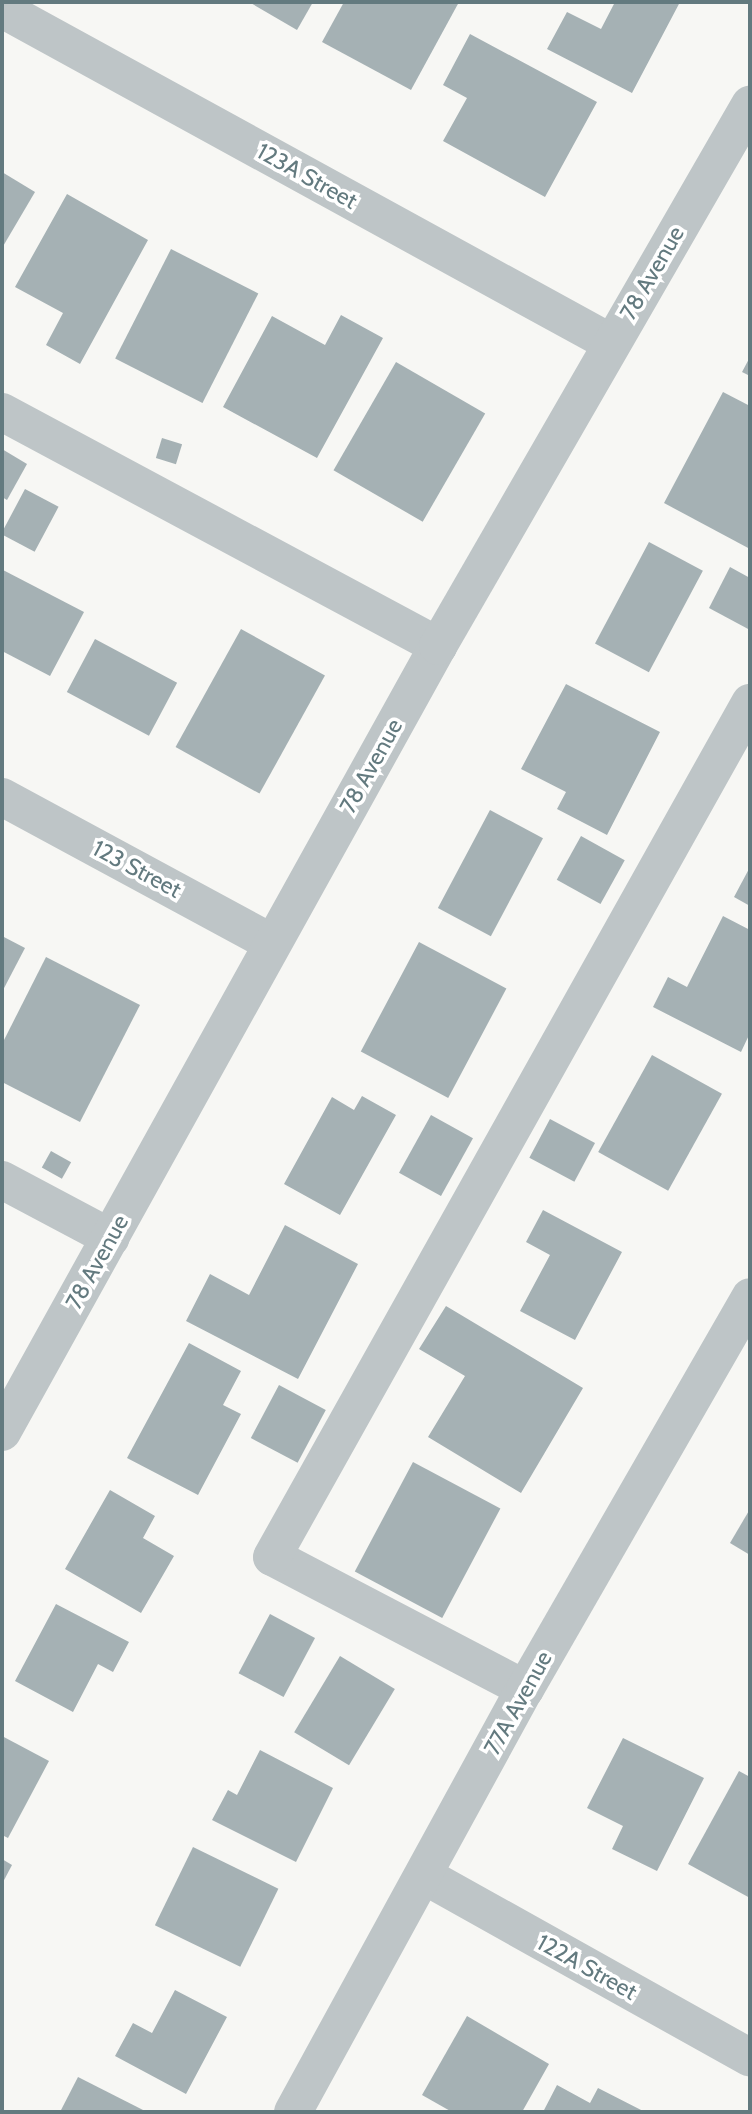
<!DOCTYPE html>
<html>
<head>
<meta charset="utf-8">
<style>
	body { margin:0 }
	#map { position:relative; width:752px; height:2114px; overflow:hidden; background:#f7f7f4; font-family:Cabin,sans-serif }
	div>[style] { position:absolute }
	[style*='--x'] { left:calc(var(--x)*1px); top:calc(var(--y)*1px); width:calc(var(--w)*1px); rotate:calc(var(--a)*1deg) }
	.building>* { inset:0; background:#a5b1b4; transform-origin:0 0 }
	.minor>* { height:38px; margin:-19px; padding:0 19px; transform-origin:19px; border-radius:19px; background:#bec5c7 }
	span { translate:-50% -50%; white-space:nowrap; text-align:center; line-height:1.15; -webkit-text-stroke:7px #fff; paint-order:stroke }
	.street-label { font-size:23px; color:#637a7f }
	.frame { position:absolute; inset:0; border:4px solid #637a7f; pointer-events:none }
</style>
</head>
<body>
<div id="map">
	<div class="building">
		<div style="clip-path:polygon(249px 2px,313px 2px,297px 30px)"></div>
		<div style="clip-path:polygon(344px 2px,459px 2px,411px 90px,322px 42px)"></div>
		<div style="clip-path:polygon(615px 2px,680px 2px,632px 93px,547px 49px,567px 12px,601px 29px)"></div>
		<div style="clip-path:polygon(470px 34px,597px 102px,545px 197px,443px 141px,467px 98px,443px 85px)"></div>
		<div style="clip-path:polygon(2px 172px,35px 192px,2px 248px)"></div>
		<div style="clip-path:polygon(67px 194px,148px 240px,80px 364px,46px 345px,63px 313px,15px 287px)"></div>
		<div style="left:171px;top:249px;width:98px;height:123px;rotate:27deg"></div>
		<div style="clip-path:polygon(341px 315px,383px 338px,317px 458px,223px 407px,272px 316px,325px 345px)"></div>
		<div style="clip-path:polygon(750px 357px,750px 376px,742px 372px)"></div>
		<div style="left:396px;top:362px;width:103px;height:125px;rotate:30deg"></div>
		<div style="clip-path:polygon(723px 392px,750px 406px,750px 549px,664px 503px)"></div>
		<div style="left:162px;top:438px;width:21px;height:21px;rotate:17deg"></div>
		<div style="clip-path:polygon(2px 449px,27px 464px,7px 500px,2px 497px)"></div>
		<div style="left:25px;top:489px;width:38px;height:51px;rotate:28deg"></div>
		<div style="left:649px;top:542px;width:61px;height:115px;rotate:28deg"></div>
		<div style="clip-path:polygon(730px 567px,750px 578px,750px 630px,709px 608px)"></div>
		<div style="clip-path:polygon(3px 570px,84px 612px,50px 676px,2px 651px)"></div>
		<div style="left:241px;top:629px;width:96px;height:135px;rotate:29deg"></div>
		<div style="left:95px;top:639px;width:93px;height:60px;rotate:28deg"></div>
		<div style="clip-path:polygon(566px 684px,660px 732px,607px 835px,557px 809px,566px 792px,521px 769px)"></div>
		<div style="left:490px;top:810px;width:60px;height:111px;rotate:28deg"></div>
		<div style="left:581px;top:836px;width:50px;height:50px;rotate:29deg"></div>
		<div style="clip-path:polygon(750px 867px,750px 906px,734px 897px)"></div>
		<div style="clip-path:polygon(723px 916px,750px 930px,750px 1033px,741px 1052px,653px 1007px,668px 977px,687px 987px)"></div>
		<div style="clip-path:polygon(2px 936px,25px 948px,2px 992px)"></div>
		<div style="left:419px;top:942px;width:99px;height:124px;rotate:28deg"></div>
		<div style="clip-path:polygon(46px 957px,140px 1005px,80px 1122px,2px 1082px,2px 1044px)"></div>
		<div style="left:652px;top:1055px;width:80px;height:111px;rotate:29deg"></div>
		<div style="clip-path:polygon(362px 1096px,396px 1115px,340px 1215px,284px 1184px,332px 1097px,354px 1110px)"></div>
		<div style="left:431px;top:1115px;width:48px;height:66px;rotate:29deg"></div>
		<div style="left:550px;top:1119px;width:51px;height:44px;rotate:28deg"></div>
		<div style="left:51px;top:1151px;width:23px;height:19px;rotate:29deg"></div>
		<div style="clip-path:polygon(543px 1210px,622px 1252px,575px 1340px,520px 1311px,550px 1255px,526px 1242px)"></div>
		<div style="clip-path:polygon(285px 1225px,358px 1264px,298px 1379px,186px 1321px,210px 1274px,249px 1295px)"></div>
		<div style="clip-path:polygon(446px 1306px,583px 1388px,521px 1493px,428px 1437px,465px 1376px,419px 1349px)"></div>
		<div style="clip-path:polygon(189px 1343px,241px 1371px,223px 1405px,241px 1414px,198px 1495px,127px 1458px)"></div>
		<div style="left:279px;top:1385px;width:53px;height:60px;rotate:28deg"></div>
		<div style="left:413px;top:1462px;width:99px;height:124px;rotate:28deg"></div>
		<div style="clip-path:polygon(110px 1490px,155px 1516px,143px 1538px,174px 1556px,141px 1613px,65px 1569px)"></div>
		<div style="clip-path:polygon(750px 1509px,750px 1555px,730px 1543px)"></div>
		<div style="clip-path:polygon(56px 1604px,129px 1642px,113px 1672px,98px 1664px,73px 1712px,15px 1681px)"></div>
		<div style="left:270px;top:1614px;width:51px;height:67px;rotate:28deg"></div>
		<div style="left:340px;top:1656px;width:64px;height:89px;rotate:31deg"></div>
		<div style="clip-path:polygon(2px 1736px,49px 1761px,8px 1838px,2px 1835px)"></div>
		<div style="clip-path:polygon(623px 1738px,704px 1778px,657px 1871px,612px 1849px,623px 1826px,587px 1808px)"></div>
		<div style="clip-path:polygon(260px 1750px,333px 1788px,296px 1862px,212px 1820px,228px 1790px,237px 1795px)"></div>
		<div style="clip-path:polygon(739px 1771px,750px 1777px,750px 1898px,688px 1864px)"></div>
		<div style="left:193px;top:1847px;width:95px;height:87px;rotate:26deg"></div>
		<div style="clip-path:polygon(2px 1859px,12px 1865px,2px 1884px)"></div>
		<div style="clip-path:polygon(175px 1990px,227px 2017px,186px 2094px,115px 2056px,133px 2023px,152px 2033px)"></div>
		<div style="clip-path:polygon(467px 2016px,549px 2064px,522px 2112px,452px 2112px,422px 2095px)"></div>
		<div style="clip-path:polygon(78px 2077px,147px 2112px,60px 2112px)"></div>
		<div style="clip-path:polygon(557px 2085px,590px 2103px,598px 2088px,645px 2112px,543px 2112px)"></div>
	</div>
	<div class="minor">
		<div style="--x:2;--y:9;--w:695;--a:28.74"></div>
		<div style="--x:2;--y:412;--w:495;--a:28.2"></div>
		<div style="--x:2;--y:797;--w:307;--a:28.4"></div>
		<div style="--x:2;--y:1180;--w:123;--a:28"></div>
		<div style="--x:2;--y:1432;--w:899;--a:-60.98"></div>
		<div style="--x:438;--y:646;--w:625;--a:-60.03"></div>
		<div style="--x:525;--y:1689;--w:285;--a:-152.4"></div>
		<div style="--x:272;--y:1557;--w:979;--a:-60.76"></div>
		<div style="--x:425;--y:1876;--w:372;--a:29.2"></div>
		<div style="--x:293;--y:2112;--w:482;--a:-61.3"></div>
		<div style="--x:525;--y:1689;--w:452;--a:-60.1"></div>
	</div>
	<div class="street-label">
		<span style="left:307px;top:176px;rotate:29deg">123A Street</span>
		<span style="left:652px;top:273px;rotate:-60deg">78 Avenue</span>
		<span style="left:371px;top:766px;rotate:-61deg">78 Avenue</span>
		<span style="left:137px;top:869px;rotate:28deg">123 Street</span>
		<span style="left:97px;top:1262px;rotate:-61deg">78 Avenue</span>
		<span style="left:518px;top:1703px;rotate:-61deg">77A Avenue</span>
		<span style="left:587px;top:1967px;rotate:29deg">122A Street</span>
	</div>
	<div class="frame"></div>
</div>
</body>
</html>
